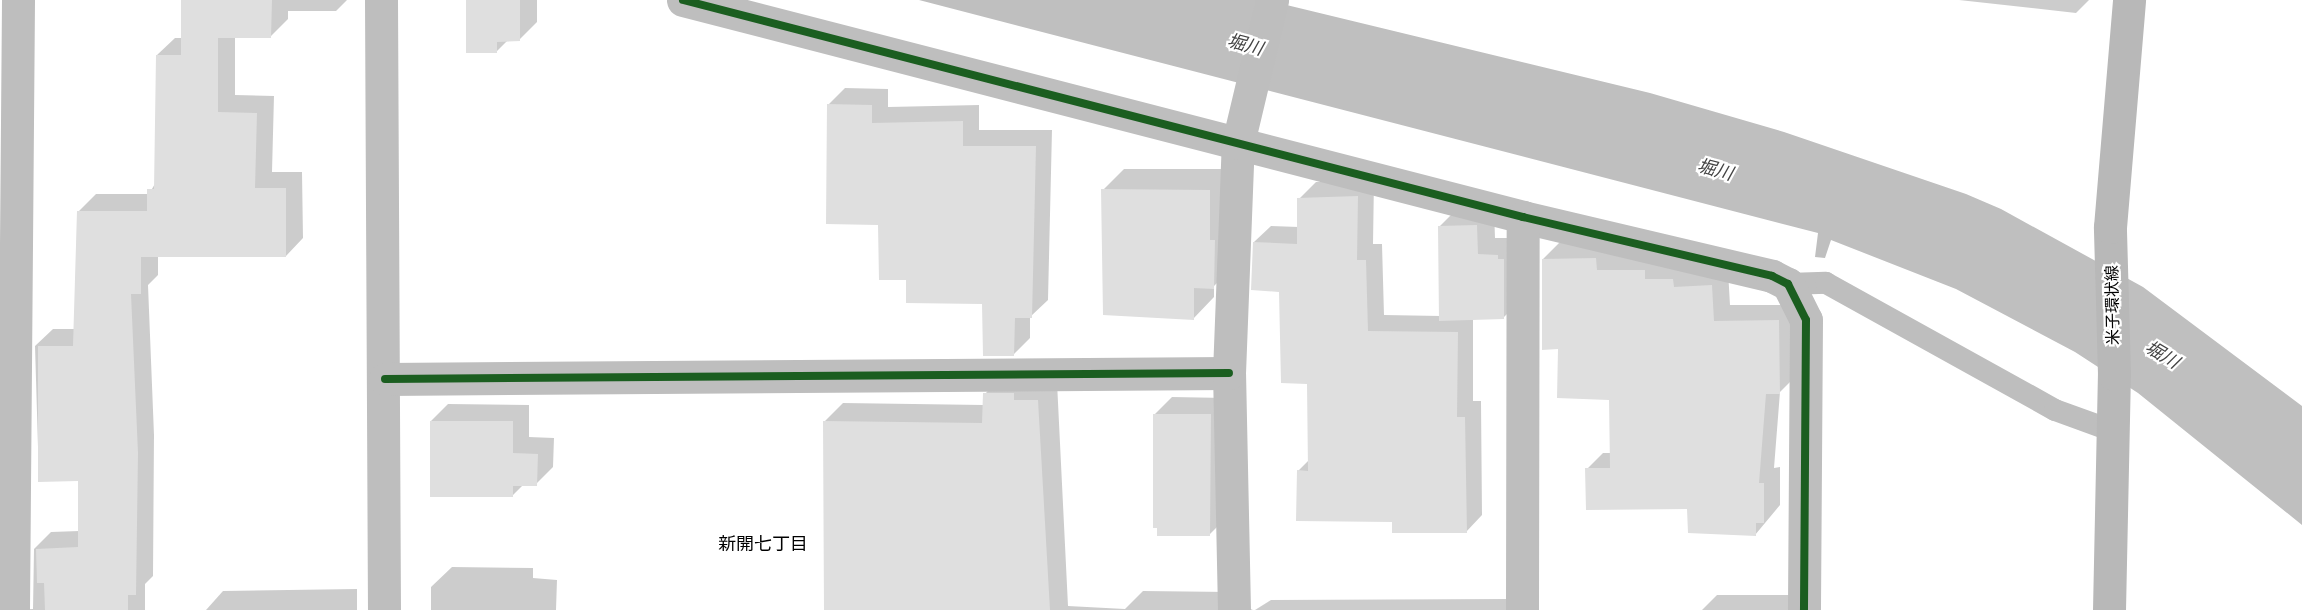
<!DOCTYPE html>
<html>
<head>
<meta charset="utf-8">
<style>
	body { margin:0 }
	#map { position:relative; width:2302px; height:610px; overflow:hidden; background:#fff; font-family:Inter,"Noto Sans JP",sans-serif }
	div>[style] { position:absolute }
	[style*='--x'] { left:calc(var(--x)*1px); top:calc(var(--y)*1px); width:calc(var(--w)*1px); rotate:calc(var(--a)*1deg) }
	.water>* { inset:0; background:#bfbfbf }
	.shadow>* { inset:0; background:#0003 }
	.building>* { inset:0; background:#dfdfdf }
	.service>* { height:22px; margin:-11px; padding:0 11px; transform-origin:11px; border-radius:11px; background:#bebebe }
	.minor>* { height:33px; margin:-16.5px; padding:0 16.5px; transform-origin:16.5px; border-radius:16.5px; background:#bebebe }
	.secondary>* { height:33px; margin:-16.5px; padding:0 16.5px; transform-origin:16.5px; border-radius:16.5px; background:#b8b8b8 }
	.cycleway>* { height:8px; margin:-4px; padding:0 4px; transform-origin:4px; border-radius:4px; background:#1b5e20 }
	span { translate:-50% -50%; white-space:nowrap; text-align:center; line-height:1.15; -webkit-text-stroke:4.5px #fff; paint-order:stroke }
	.street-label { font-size:16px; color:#000 }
	.water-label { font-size:18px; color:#444; font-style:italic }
	.neighbourhood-label { font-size:18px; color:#000 }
</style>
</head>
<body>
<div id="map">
	<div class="water">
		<div style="clip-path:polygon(919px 0,1266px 0,1650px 93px,1784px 132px,1966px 194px,2001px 209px,2143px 287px,2302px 406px,2302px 525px,2138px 393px,2075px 352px,1956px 289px,1831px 240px,1825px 258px,1815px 257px,1818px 233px)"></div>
	</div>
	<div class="shadow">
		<div style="clip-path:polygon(182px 0,347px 0,336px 11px,288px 11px,288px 19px,271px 36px,235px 36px,235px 95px,274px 96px,272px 172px,302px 172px,303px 238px,286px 256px,158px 256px,158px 275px,148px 285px,154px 435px,153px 576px,145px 584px,145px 610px,0 610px,33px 609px,34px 549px,51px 532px,79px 531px,80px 480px,39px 481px,35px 346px,53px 329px,75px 329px,79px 211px,96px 194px,149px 194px,156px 182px,157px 55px,175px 38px,182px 38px)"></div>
		<div style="clip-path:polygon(467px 0,537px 0,537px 22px,520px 39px,508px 40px,497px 51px)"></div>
		<div style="clip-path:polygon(1959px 0,2089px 0,2076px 13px)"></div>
		<div style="clip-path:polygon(845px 88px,888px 89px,888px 107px,979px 105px,979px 130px,1052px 130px,1048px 300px,1030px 317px,1030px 338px,1014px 354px,984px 302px,908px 279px,828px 105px)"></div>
		<div style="clip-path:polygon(1124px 169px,1231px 169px,1234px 266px,1214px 286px,1214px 297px,1193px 319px,1103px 190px)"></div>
		<div style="clip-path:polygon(1374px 180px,1373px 244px,1382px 244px,1384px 315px,1441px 316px,1439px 227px,1456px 210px,1494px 208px,1495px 238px,1515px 238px,1520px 301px,1503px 318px,1473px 319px,1473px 401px,1481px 401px,1482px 515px,1466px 532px,1394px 521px,1298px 471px,1309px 460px,1308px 382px,1280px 290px,1254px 242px,1271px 226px,1299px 227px,1299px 199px,1316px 182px)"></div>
		<div style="clip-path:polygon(1559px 243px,1612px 243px,1728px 270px,1730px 305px,1795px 305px,1796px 376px,1780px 392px,1774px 468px,1780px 467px,1780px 505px,1755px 535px,1587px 469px,1603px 453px,1611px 453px,1610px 398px,1559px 347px,1543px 259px)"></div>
		<div style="clip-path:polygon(1003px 375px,1057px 382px,1068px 606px,1125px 609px,1143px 591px,1230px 592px,1230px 600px,1253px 610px,824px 610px,824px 422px,843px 403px,984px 405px,985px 394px)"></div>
		<div style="clip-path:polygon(1172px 397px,1227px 398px,1226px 518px,1209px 535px,1155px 414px)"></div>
		<div style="clip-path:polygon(448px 404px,529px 405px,529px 437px,554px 438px,553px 467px,536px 484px,524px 484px,512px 496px,431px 421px)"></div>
		<div style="clip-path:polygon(452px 567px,533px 568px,533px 578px,557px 580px,556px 610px,431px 610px,431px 587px)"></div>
		<div style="clip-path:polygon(357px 589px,357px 610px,206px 610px,223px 591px)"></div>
		<div style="clip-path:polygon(1717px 595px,1790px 595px,1790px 610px,1702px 610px)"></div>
		<div style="clip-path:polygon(1508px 599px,1508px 610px,1255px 610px,1271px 600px)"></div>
	</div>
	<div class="building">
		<div style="clip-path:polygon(181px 0,272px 0,271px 38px,218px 38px,218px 112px,257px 113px,255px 188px,286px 188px,286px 257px,141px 257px,141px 294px,131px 294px,138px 453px,136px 595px,128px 595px,128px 610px,45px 610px,44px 583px,37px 583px,36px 549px,78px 547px,78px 481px,38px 482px,38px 346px,73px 346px,77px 211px,147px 211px,147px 189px,154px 189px,156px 55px,181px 55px)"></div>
		<div style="clip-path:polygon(466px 0,520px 0,520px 41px,497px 42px,497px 53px,466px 53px)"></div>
		<div style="clip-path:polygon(827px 104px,872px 105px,872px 123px,963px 121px,963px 146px,1036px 146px,1032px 318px,1015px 318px,1014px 356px,983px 356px,982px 304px,906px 303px,906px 280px,879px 280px,878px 225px,826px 224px)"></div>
		<div style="clip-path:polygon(1101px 189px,1210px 190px,1210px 240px,1215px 240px,1214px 289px,1194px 288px,1194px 320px,1103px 315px)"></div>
		<div style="clip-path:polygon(1358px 196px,1357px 260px,1366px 260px,1368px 331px,1458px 332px,1457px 417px,1465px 417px,1467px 533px,1392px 533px,1392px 522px,1296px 521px,1297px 470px,1308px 471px,1307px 384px,1281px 383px,1279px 292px,1251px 290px,1253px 242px,1297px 244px,1297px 198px)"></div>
		<div style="clip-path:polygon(1477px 225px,1478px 254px,1498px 255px,1498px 259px,1504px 259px,1504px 319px,1439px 321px,1438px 226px)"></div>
		<div style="clip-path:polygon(1596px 258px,1597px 270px,1645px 270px,1645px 279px,1673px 279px,1674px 287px,1712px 285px,1714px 321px,1779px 320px,1780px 394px,1766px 394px,1759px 483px,1764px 483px,1764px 523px,1756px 523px,1756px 536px,1688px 533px,1687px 509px,1586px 510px,1585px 468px,1610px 468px,1609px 400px,1557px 398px,1558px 349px,1542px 350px,1542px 259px)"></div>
		<div style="clip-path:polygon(983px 393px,1014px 393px,1014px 400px,1038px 400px,1050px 610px,824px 610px,823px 421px,982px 423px)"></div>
		<div style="clip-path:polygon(1153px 414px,1211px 414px,1210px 536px,1157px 536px,1157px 528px,1153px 528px)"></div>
		<div style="clip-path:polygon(430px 421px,513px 421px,513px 453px,538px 454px,537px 486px,513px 486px,513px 497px,430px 497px)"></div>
	</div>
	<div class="service">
		<div style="--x:1788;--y:284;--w:38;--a:-2"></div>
		<div style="--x:1826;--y:283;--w:262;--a:29"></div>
		<div style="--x:2055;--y:410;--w:62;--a:19.9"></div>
	</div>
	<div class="minor">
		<div style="--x:381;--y:0;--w:610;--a:89.72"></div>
		<div style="--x:683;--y:0;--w:868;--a:14.48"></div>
		<div style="--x:1523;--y:217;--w:256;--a:13.3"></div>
		<div style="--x:1772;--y:276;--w:18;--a:27"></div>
		<div style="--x:1788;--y:284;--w:40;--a:63.4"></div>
		<div style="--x:1806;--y:320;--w:290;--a:90.4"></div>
		<div style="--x:385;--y:379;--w:844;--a:-0.41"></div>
		<div style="--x:13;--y:610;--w:610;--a:-89.53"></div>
		<div style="--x:1234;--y:610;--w:237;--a:-91.2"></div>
		<div style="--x:1229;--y:373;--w:230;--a:-87.8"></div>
		<div style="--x:1238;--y:143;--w:147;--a:-76.6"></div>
		<div style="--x:1522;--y:610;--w:393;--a:-89.9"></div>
	</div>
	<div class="secondary">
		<div style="--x:2109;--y:610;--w:236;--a:-88.8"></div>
		<div style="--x:2114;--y:374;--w:147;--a:-91.6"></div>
		<div style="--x:2110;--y:227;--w:228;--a:-85.2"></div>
	</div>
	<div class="cycleway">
		<div style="--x:683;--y:0;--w:868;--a:14.48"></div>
		<div style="--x:1523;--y:217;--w:256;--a:13.3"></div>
		<div style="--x:1772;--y:276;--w:18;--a:27"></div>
		<div style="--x:1788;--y:284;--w:40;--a:63.4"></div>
		<div style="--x:1806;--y:320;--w:290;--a:90.4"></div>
		<div style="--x:385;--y:379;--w:844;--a:-0.41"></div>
	</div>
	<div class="street-label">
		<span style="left:2112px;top:305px;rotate:-91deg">米子環状線</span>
	</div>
	<div class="water-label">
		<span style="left:1245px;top:45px;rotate:15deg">堀川</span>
		<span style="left:1715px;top:170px;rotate:15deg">堀川</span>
		<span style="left:2162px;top:355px;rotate:31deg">堀川</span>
	</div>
	<div class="neighbourhood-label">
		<span style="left:763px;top:544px">新開七丁目</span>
	</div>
</div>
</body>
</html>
